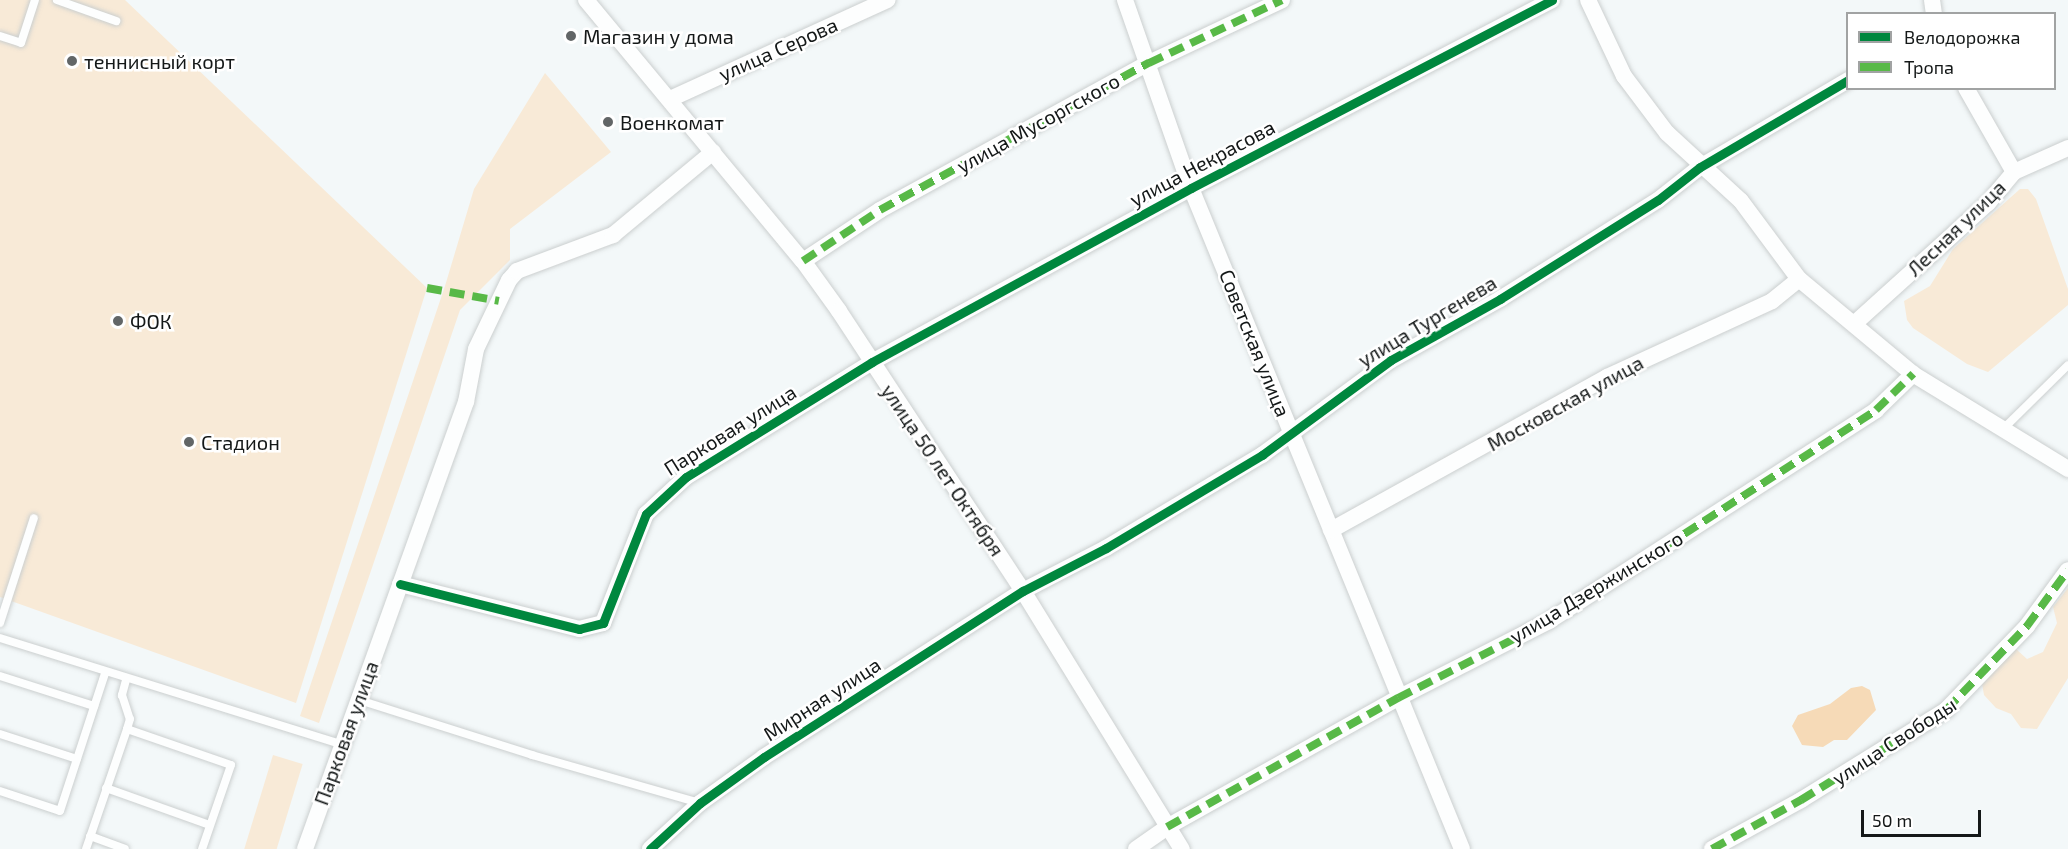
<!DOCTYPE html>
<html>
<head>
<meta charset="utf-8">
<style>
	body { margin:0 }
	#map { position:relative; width:2068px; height:849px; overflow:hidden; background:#f3f8f9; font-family:"Exo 2",sans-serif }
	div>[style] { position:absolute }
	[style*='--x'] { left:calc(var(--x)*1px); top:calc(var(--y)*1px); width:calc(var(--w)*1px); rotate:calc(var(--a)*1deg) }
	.green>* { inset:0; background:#f8ead7; transform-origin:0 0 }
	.water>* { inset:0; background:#f6dab7 }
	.roads { filter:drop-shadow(0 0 2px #cbcfcf) drop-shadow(0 0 2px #cbcfcf) }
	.service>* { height:8px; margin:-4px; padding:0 4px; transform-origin:4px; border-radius:4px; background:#fdfefe }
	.minor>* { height:16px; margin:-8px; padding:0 8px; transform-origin:8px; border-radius:8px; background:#fdfefe }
	.quiet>* { height:8px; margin-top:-4px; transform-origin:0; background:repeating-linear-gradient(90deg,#58b947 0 15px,transparent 0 23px) }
	.cycleway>* { height:9px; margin:-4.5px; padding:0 4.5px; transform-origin:4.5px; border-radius:4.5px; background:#00873e }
	.dots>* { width:16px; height:16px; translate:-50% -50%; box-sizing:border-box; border:3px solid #fff; border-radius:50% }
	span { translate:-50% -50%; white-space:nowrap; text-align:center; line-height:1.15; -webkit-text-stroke:5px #fff; paint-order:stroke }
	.poi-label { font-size:20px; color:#141818 }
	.left { translate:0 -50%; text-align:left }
	.street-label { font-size:20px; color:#141818 }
	.legend { position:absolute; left:1846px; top:12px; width:210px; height:78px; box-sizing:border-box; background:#fff; border:2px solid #a1a3a3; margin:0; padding:8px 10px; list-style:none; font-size:18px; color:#141818 }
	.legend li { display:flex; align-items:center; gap:12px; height:30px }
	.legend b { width:30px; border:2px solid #a1a3a3 }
	.scale { position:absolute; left:1861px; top:810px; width:120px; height:27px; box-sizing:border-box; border:3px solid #141818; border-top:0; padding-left:8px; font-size:18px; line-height:21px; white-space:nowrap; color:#141818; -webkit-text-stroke:4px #fff; paint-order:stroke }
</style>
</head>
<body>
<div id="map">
	<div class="green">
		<div style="clip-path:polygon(0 0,125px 0,427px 288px,296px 703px,0 597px)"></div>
		<div style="clip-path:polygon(545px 73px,611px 152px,510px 229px,510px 260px,460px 310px,319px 723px,300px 716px,445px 286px,474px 189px)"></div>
		<div style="clip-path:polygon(2020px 189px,2028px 189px,2036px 199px,2068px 289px,2068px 305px,1988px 372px,1967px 364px,1913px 328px,1907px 320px,1904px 301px,1930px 286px,1953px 249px)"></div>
		<div style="clip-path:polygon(2068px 588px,2068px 678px,2037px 729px,2021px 728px,2011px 714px,1996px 708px,1984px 695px,1981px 678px,2016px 649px,2027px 659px,2043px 652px,2057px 623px,2053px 607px)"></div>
		<div style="left:273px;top:755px;width:31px;height:99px;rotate:17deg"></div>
	</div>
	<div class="water">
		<div style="clip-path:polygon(1862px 686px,1870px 690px,1876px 710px,1847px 740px,1834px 740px,1823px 747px,1802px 745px,1792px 726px,1798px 715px,1830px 704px,1851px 688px)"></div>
	</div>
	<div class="roads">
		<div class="service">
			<div style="--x:57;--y:0;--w:63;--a:19.6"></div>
			<div style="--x:0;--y:36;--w:22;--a:18"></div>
			<div style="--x:21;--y:43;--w:45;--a:-72"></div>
			<div style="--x:2005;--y:427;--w:88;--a:-44.5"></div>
			<div style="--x:0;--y:623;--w:110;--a:-72.1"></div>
			<div style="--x:0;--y:638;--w:357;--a:17.3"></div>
			<div style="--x:0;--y:676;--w:99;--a:17.7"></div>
			<div style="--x:126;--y:680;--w:16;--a:105"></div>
			<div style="--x:122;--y:695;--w:25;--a:72"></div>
			<div style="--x:130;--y:719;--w:10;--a:107"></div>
			<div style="--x:359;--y:700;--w:182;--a:17.6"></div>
			<div style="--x:532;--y:755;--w:174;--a:16"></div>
			<div style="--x:0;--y:734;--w:81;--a:18"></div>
			<div style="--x:106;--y:788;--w:110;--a:19.6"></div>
			<div style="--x:0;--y:791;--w:63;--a:18.4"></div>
			<div style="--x:60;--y:811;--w:145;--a:-71.9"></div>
			<div style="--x:90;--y:836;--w:37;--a:20"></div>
			<div style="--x:86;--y:849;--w:127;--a:-71.1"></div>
			<div style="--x:127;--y:729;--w:110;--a:19.1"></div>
			<div style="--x:231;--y:765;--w:89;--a:109"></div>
		</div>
		<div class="minor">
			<div style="--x:586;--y:0;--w:339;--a:50.3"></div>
			<div style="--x:803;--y:261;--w:62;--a:54.2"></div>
			<div style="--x:839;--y:311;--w:335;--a:56.7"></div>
			<div style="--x:1023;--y:591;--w:303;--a:58.4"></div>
			<div style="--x:1125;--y:0;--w:199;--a:70.7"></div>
			<div style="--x:1191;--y:188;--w:714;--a:67.71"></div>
			<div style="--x:1588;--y:0;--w:84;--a:64.7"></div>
			<div style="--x:1624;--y:76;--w:71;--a:53"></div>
			<div style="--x:1667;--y:133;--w:100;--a:42.6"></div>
			<div style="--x:1741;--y:201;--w:97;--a:53.4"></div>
			<div style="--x:1799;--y:279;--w:148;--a:39.8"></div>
			<div style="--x:1913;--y:374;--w:182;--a:31.5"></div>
			<div style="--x:1932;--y:0;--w:14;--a:82"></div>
			<div style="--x:1966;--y:88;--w:97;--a:60.3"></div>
			<div style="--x:670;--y:99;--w:239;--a:-24.5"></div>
			<div style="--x:803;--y:261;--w:92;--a:-33.5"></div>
			<div style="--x:880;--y:210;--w:307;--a:-28.7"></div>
			<div style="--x:1149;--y:63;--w:147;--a:-25.3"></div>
			<div style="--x:1854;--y:324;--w:181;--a:-42.1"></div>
			<div style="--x:1988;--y:203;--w:40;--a:-50"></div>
			<div style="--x:2014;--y:172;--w:59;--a:-24"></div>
			<div style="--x:1331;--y:530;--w:316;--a:-29"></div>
			<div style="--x:1607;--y:377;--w:182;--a:-24.7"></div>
			<div style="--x:1772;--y:301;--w:35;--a:-39"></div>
			<div style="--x:400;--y:584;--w:185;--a:14.1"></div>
			<div style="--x:579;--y:629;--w:25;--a:-14"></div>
			<div style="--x:603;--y:623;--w:117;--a:-68.5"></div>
			<div style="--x:646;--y:514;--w:54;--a:-42.8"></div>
			<div style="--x:686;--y:477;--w:219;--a:-31.7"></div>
			<div style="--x:872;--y:362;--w:363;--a:-28.6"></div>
			<div style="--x:1191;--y:188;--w:407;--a:-27.5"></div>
			<div style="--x:305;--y:849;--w:475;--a:-70.2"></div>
			<div style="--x:466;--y:402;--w:54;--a:-79.3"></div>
			<div style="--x:476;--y:349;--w:76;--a:-64.4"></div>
			<div style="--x:509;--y:280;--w:12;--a:-48"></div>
			<div style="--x:517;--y:271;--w:103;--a:-20.6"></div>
			<div style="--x:613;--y:235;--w:130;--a:-39.7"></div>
			<div style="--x:650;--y:849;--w:68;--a:-42.6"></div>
			<div style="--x:700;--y:803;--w:79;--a:-35.7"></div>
			<div style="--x:764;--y:757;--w:308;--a:-32.7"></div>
			<div style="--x:1023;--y:591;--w:93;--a:-27.4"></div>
			<div style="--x:1106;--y:548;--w:182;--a:-30.8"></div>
			<div style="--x:1262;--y:455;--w:160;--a:-36.4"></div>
			<div style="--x:1391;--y:360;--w:125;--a:-29.2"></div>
			<div style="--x:1500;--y:299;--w:186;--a:-32.1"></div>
			<div style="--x:1658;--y:200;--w:53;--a:-38.2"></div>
			<div style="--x:1700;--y:167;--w:172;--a:-30.4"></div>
			<div style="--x:1136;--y:849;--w:38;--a:-35"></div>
			<div style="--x:1167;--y:827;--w:265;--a:-29.2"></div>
			<div style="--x:1398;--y:698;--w:169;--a:-27"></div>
			<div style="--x:1549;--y:621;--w:389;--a:-32.8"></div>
			<div style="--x:1876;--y:410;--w:52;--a:-44.2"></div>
			<div style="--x:1712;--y:849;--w:102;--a:-28.8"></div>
			<div style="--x:1801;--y:800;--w:171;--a:-31.8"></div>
			<div style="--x:1946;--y:710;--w:117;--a:-46"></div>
			<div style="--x:2027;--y:626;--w:69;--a:-53.8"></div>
		</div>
	</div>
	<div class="quiet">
		<div style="--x:803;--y:261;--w:92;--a:-33.5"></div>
		<div style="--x:880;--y:210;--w:307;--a:-28.7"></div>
		<div style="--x:1149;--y:63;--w:147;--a:-25.3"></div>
		<div style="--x:427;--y:288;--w:73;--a:10.2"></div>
		<div style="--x:1167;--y:827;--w:265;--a:-29.2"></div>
		<div style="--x:1398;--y:698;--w:169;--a:-27"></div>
		<div style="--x:1549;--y:621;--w:389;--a:-32.8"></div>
		<div style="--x:1876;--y:410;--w:52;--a:-44.2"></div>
		<div style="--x:1712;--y:849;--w:102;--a:-28.8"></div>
		<div style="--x:1801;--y:800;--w:171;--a:-31.8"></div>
		<div style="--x:1946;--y:710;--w:117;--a:-46"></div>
		<div style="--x:2027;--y:626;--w:69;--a:-53.8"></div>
	</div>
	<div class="cycleway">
		<div style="--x:400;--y:584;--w:185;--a:14.1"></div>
		<div style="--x:579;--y:629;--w:25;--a:-14"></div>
		<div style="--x:603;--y:623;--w:117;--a:-68.5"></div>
		<div style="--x:646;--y:514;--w:54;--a:-42.8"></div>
		<div style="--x:686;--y:477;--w:219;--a:-31.7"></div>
		<div style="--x:872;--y:362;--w:363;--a:-28.6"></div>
		<div style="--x:1191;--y:188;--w:407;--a:-27.5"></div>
		<div style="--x:650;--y:849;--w:68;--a:-42.6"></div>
		<div style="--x:700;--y:803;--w:79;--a:-35.7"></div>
		<div style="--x:764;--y:757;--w:308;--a:-32.7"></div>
		<div style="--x:1023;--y:591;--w:93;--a:-27.4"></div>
		<div style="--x:1106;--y:548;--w:182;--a:-30.8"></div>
		<div style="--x:1262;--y:455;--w:160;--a:-36.4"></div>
		<div style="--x:1391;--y:360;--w:125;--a:-29.2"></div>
		<div style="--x:1500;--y:299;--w:186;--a:-32.1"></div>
		<div style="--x:1658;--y:200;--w:53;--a:-38.2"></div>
		<div style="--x:1700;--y:167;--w:172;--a:-30.4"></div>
	</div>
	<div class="dots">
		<div style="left:571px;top:36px;background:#626667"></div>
		<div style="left:72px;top:61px;background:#626667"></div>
		<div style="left:608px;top:122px;background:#626667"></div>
		<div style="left:118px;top:321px;background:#626667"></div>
		<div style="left:189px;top:442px;background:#626667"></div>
	</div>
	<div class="poi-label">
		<span class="left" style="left:583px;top:36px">Магазин у дома</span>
		<span class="left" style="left:84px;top:61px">теннисный корт</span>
		<span class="left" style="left:620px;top:122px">Военкомат</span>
		<span class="left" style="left:130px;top:321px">ФОК</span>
		<span class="left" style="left:201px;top:442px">Стадион</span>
	</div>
	<div class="street-label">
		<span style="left:778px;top:49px;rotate:-24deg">улица Серова</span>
		<span style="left:1038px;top:123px;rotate:-29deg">улица Мусоргского</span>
		<span style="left:1202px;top:163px;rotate:-28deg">улица Некрасова</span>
		<span style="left:1956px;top:228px;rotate:-44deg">Лесная улица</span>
		<span style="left:1427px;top:321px;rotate:-31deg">улица Тургенева</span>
		<span style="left:1255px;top:343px;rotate:68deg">Советская улица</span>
		<span style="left:1565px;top:403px;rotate:-29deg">Московская улица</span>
		<span style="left:730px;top:430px;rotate:-32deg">Парковая улица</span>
		<span style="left:943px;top:470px;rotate:56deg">улица 50 лет Октября</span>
		<span style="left:1596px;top:587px;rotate:-31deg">улица Дзержинского</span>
		<span style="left:822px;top:699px;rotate:-33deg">Мирная улица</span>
		<span style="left:346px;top:733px;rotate:-70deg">Парковая улица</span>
		<span style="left:1894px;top:741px;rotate:-33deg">улица Свободы</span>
	</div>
	<ul class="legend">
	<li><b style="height:8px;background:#00873e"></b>Велодорожка</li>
	<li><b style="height:8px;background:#58b947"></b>Тропа</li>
	</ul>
	<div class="scale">50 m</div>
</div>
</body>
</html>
